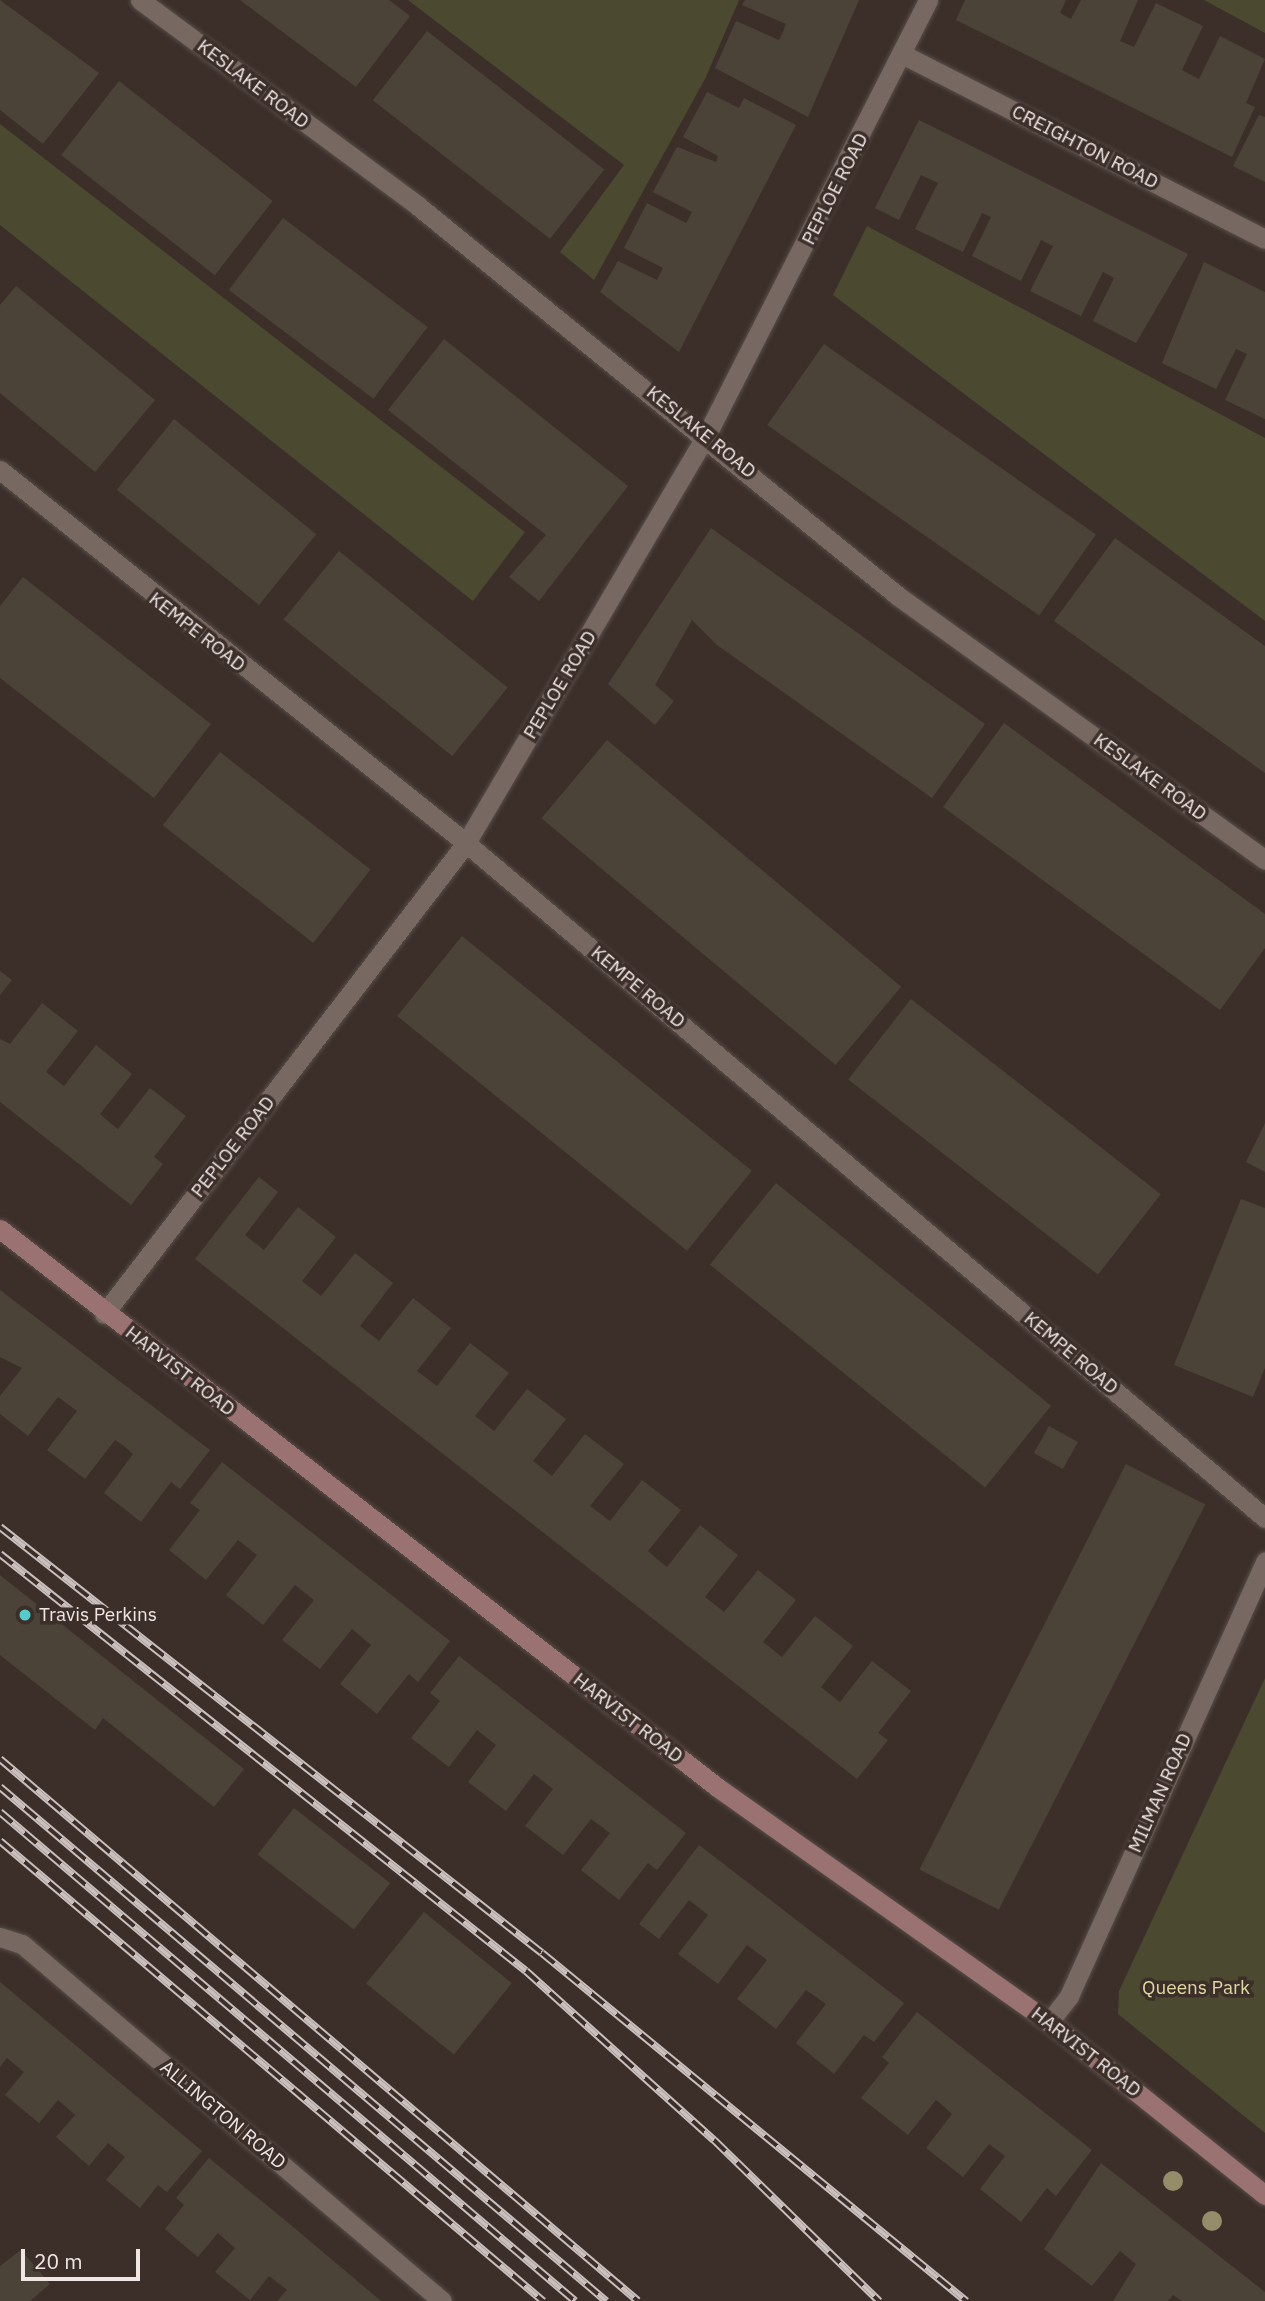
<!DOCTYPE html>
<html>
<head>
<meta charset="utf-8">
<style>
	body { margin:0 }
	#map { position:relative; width:1265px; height:2301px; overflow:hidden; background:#3c2f2a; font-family:"IBM Plex Sans",sans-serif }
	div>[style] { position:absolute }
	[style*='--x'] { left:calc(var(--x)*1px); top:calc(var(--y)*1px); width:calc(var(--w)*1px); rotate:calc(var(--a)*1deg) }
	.green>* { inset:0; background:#4b492f }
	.building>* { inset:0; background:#4c4338; transform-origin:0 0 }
	.roads { filter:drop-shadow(0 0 2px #584d48) drop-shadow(0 0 2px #584d48) }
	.minor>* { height:19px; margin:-9.5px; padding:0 9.5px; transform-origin:9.5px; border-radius:9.5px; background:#776862 }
	.secondary>* { height:19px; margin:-9.5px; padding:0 9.5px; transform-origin:9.5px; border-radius:9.5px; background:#9b7272 }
	.rail>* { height:8px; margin-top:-4px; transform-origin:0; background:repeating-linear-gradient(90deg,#3c2f2a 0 16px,#c9bfbc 0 32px); box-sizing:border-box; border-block:2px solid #c9bfbc }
	.trees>* { width:20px; height:20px; margin:-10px; border-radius:50%; background:#958c6a }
	.dots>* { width:19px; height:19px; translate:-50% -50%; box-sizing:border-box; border:4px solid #3c2f2a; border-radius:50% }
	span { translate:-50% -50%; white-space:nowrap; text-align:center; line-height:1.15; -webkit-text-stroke:7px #3c2f2a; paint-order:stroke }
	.street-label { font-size:19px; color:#efe6e3 }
	.poi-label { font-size:19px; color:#efe6e3 }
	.left { translate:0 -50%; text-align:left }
	.park-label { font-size:19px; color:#ded89f }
	.scale { position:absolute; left:21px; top:2249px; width:119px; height:32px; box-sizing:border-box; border:4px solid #efe6e3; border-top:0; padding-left:9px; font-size:21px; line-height:24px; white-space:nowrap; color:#efe6e3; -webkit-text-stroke:5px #3c2f2a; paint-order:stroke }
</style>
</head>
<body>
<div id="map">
	<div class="green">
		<div style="clip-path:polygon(408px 0,739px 0,705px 79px,594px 280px,560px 252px,624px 165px)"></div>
		<div style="clip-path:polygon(1204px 0,1265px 0,1265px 33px)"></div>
		<div style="clip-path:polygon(0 124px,525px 532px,473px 601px,0 225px)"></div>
		<div style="clip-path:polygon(867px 226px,1265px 438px,1265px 621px,833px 295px)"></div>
		<div style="clip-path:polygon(1265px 1678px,1265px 2133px,1118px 2014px,1119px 1991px)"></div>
	</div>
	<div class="building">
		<div style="clip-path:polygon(0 0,99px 73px,43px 144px,0 110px)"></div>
		<div style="clip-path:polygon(240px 0,389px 0,410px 16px,356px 87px)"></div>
		<div style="clip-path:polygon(745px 0,859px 0,808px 117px,715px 68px,736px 21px,779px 40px,782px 34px,786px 24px,742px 5px)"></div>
		<div style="clip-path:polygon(965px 0,1066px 0,1060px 13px,1071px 19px,1081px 0,1138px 0,1120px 41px,1134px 47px,1156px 3px,1203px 26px,1182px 70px,1199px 79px,1220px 36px,1265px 59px,1246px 103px,1255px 107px,1232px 157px,956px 20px)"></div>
		<div style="left:427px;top:31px;width:225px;height:88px;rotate:38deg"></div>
		<div style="left:119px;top:81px;width:195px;height:94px;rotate:38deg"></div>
		<div style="clip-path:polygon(707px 92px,739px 108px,744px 98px,796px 125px,679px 352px,600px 292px,618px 261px,657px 280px,663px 268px,624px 248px,647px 203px,686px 223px,689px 218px,692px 212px,653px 192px,677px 147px,716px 162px,718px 156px,683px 137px)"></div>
		<div style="clip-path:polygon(1259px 115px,1265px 117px,1265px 182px,1233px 166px)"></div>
		<div style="clip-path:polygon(919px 120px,1188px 254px,1136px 343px,1093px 321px,1114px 278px,1103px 272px,1081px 316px,1030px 291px,1053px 246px,1041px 240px,1021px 281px,972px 256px,991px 217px,982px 213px,963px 252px,915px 229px,938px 183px,921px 175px,899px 220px,875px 208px)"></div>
		<div style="left:283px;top:218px;width:181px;height:90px;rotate:37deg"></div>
		<div style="clip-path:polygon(1204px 262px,1265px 292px,1265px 419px,1225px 400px,1247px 354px,1236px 349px,1216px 389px,1162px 363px)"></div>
		<div style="clip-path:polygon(16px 286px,155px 400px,95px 472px,0 393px,0 305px)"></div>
		<div style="clip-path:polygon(444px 339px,628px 486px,539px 601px,509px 577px,546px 535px,388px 410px)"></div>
		<div style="left:824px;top:344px;width:332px;height:99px;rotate:35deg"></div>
		<div style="left:174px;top:419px;width:183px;height:91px;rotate:39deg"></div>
		<div style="clip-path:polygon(711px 528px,985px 724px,932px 798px,717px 645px,692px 620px,655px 685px,674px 701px,655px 725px,608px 684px)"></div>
		<div style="clip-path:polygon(1115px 538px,1265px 646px,1265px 773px,1054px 621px)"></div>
		<div style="left:339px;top:551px;width:217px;height:88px;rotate:39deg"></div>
		<div style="clip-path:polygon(23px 577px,211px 724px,154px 798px,0 678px,0 606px)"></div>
		<div style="clip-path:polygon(1004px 723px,1265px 914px,1265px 948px,1220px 1010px,943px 807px)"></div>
		<div style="left:607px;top:740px;width:384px;height:102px;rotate:40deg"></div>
		<div style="left:220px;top:752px;width:191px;height:93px;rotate:38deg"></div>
		<div style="left:462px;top:936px;width:373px;height:103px;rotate:39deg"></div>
		<div style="clip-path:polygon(0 971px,12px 980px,0 995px)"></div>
		<div style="left:911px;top:999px;width:317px;height:102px;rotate:38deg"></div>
		<div style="clip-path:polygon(42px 1003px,78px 1031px,46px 1072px,64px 1086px,96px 1045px,132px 1074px,100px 1114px,109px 1122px,118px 1129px,150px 1088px,186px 1116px,154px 1157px,163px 1164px,131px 1205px,0 1102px,0 1039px,10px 1044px)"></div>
		<div style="clip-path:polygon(1265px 1123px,1265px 1172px,1246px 1162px)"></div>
		<div style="clip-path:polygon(259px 1177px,278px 1192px,245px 1235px,264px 1250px,298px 1207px,336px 1237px,302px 1281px,321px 1296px,355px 1253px,393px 1283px,360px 1326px,379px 1341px,413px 1298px,451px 1328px,417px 1371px,437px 1386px,470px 1343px,509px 1373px,475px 1416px,494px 1431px,527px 1389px,566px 1419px,533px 1461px,552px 1476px,585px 1434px,624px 1464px,590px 1506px,610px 1521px,642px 1480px,681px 1510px,648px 1551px,657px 1559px,667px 1567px,700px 1525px,738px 1555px,705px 1597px,724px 1612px,758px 1570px,796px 1600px,763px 1642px,782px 1657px,815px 1616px,853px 1646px,821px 1687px,840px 1702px,872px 1661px,911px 1691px,878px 1733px,888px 1740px,857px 1779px,195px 1259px)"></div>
		<div style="left:776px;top:1183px;width:354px;height:105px;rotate:39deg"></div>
		<div style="clip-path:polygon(1241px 1199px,1265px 1208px,1265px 1368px,1253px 1397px,1174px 1365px)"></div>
		<div style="clip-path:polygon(0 1290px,210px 1450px,180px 1489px,171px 1482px,141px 1522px,104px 1493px,133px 1454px,124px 1446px,115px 1440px,85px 1479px,47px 1450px,77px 1411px,58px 1397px,28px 1436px,0 1414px,0 1396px,22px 1368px,0 1357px)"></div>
		<div style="left:1049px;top:1426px;width:33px;height:31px;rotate:29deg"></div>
		<div style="clip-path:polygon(222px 1462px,450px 1641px,418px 1682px,409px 1674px,377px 1714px,340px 1684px,371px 1645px,352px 1629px,320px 1669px,282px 1640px,314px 1600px,295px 1585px,263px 1625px,226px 1595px,257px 1555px,247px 1547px,238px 1540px,206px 1580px,169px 1550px,200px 1510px,190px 1503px)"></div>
		<div style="left:1126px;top:1464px;width:89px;height:455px;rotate:27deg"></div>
		<div style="clip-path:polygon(0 1575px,244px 1769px,214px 1807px,103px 1718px,95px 1730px,0 1655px)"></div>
		<div style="clip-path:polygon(459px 1656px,686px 1833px,657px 1870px,648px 1863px,619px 1900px,581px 1870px,610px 1833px,591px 1819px,563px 1855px,525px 1826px,553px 1789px,534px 1774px,506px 1811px,468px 1782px,496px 1745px,477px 1730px,449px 1767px,411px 1738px,440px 1701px,430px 1693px)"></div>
		<div style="left:294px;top:1808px;width:122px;height:59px;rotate:38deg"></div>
		<div style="clip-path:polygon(699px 1845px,904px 2003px,874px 2042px,864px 2035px,834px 2074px,796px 2043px,826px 2004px,806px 1990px,776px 2029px,737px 1999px,767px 1960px,747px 1945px,718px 1984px,678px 1954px,708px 1915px,689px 1900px,659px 1939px,639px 1924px)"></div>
		<div style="left:424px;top:1912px;width:113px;height:92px;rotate:39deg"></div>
		<div style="clip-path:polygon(0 1982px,202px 2151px,167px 2192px,158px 2185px,140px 2208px,106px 2180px,125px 2157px,108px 2143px,89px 2166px,56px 2137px,75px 2115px,58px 2100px,39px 2123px,5px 2095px,24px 2072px,7px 2058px,0 2067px)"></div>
		<div style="clip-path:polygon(917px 2012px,1092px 2150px,1056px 2196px,1047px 2188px,1021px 2222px,980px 2189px,1005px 2156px,989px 2144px,963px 2177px,926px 2148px,952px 2114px,940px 2103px,936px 2100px,908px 2135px,861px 2098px,889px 2063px,882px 2057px)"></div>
		<div style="clip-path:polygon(209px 2158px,286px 2221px,381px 2301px,277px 2301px,287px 2290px,269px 2276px,250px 2300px,215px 2272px,235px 2248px,218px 2233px,198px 2257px,181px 2243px,165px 2229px,184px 2205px,176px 2198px)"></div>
		<div style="clip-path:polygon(1101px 2163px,1265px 2292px,1265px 2301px,1182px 2301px,1173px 2295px,1168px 2301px,1113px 2301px,1136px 2264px,1120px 2251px,1092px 2286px,1044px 2249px)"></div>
		<div style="clip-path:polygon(21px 2250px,50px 2284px,30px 2301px,0 2301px,0 2266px)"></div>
	</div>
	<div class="roads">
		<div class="minor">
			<div style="--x:140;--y:0;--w:346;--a:36.5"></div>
			<div style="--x:418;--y:206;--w:618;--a:39.09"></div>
			<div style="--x:898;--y:596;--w:452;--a:35.7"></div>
			<div style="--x:904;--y:55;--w:405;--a:27"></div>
			<div style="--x:0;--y:470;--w:597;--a:38.67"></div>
			<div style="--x:466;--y:843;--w:1046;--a:40.19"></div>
			<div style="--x:104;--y:1314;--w:594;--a:-52.45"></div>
			<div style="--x:466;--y:843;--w:475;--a:-59.5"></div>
			<div style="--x:707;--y:434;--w:487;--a:-63"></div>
			<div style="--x:0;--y:1937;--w:23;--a:18"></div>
			<div style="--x:22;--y:1944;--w:551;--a:40.36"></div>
			<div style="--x:1049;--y:2022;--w:33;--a:-52"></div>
			<div style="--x:1069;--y:1996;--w:477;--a:-65.7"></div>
		</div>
		<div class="secondary">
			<div style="--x:0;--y:1229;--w:909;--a:37.89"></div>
			<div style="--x:717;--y:1787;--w:407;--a:35.3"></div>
			<div style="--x:1049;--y:2022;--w:277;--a:38.7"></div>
		</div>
	</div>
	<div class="rail">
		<div style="--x:0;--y:1527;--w:689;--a:38.17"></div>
		<div style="--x:542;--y:1953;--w:549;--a:39.38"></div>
		<div style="--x:0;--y:1554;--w:671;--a:38.41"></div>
		<div style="--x:526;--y:1971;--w:253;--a:42"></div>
		<div style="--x:714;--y:2140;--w:231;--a:44.3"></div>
		<div style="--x:0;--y:1759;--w:837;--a:40.35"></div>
		<div style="--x:0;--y:1787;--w:795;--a:40.3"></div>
		<div style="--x:0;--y:1812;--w:755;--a:40.38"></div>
		<div style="--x:0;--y:1841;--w:712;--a:40.27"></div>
	</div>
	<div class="trees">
		<div style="left:1173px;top:2181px"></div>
		<div style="left:1212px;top:2221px"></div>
	</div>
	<div class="dots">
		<div style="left:25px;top:1615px;background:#53cdcb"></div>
	</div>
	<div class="street-label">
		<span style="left:253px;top:84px;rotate:37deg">KESLAKE ROAD</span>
		<span style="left:1085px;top:147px;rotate:27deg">CREIGHTON ROAD</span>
		<span style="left:835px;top:189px;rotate:-63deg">PEPLOE ROAD</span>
		<span style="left:701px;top:432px;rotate:39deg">KESLAKE ROAD</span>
		<span style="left:197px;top:632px;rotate:38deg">KEMPE ROAD</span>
		<span style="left:560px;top:685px;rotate:-59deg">PEPLOE ROAD</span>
		<span style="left:1150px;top:777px;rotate:36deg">KESLAKE ROAD</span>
		<span style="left:638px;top:987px;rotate:40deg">KEMPE ROAD</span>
		<span style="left:233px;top:1147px;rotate:-52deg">PEPLOE ROAD</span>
		<span style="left:1071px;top:1353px;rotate:40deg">KEMPE ROAD</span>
		<span style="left:180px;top:1371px;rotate:38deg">HARVIST ROAD</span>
		<span style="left:628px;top:1718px;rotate:38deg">HARVIST ROAD</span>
		<span style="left:1160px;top:1793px;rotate:-66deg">MILMAN ROAD</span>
		<span style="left:1086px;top:2052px;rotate:38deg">HARVIST ROAD</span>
		<span style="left:223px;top:2115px;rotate:40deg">ALLINGTON ROAD</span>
	</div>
	<div class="poi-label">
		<span class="left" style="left:39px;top:1615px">Travis Perkins</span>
	</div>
	<div class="park-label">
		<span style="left:1196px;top:1988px">Queens Park</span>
	</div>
	<div class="scale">20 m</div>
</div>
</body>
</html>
